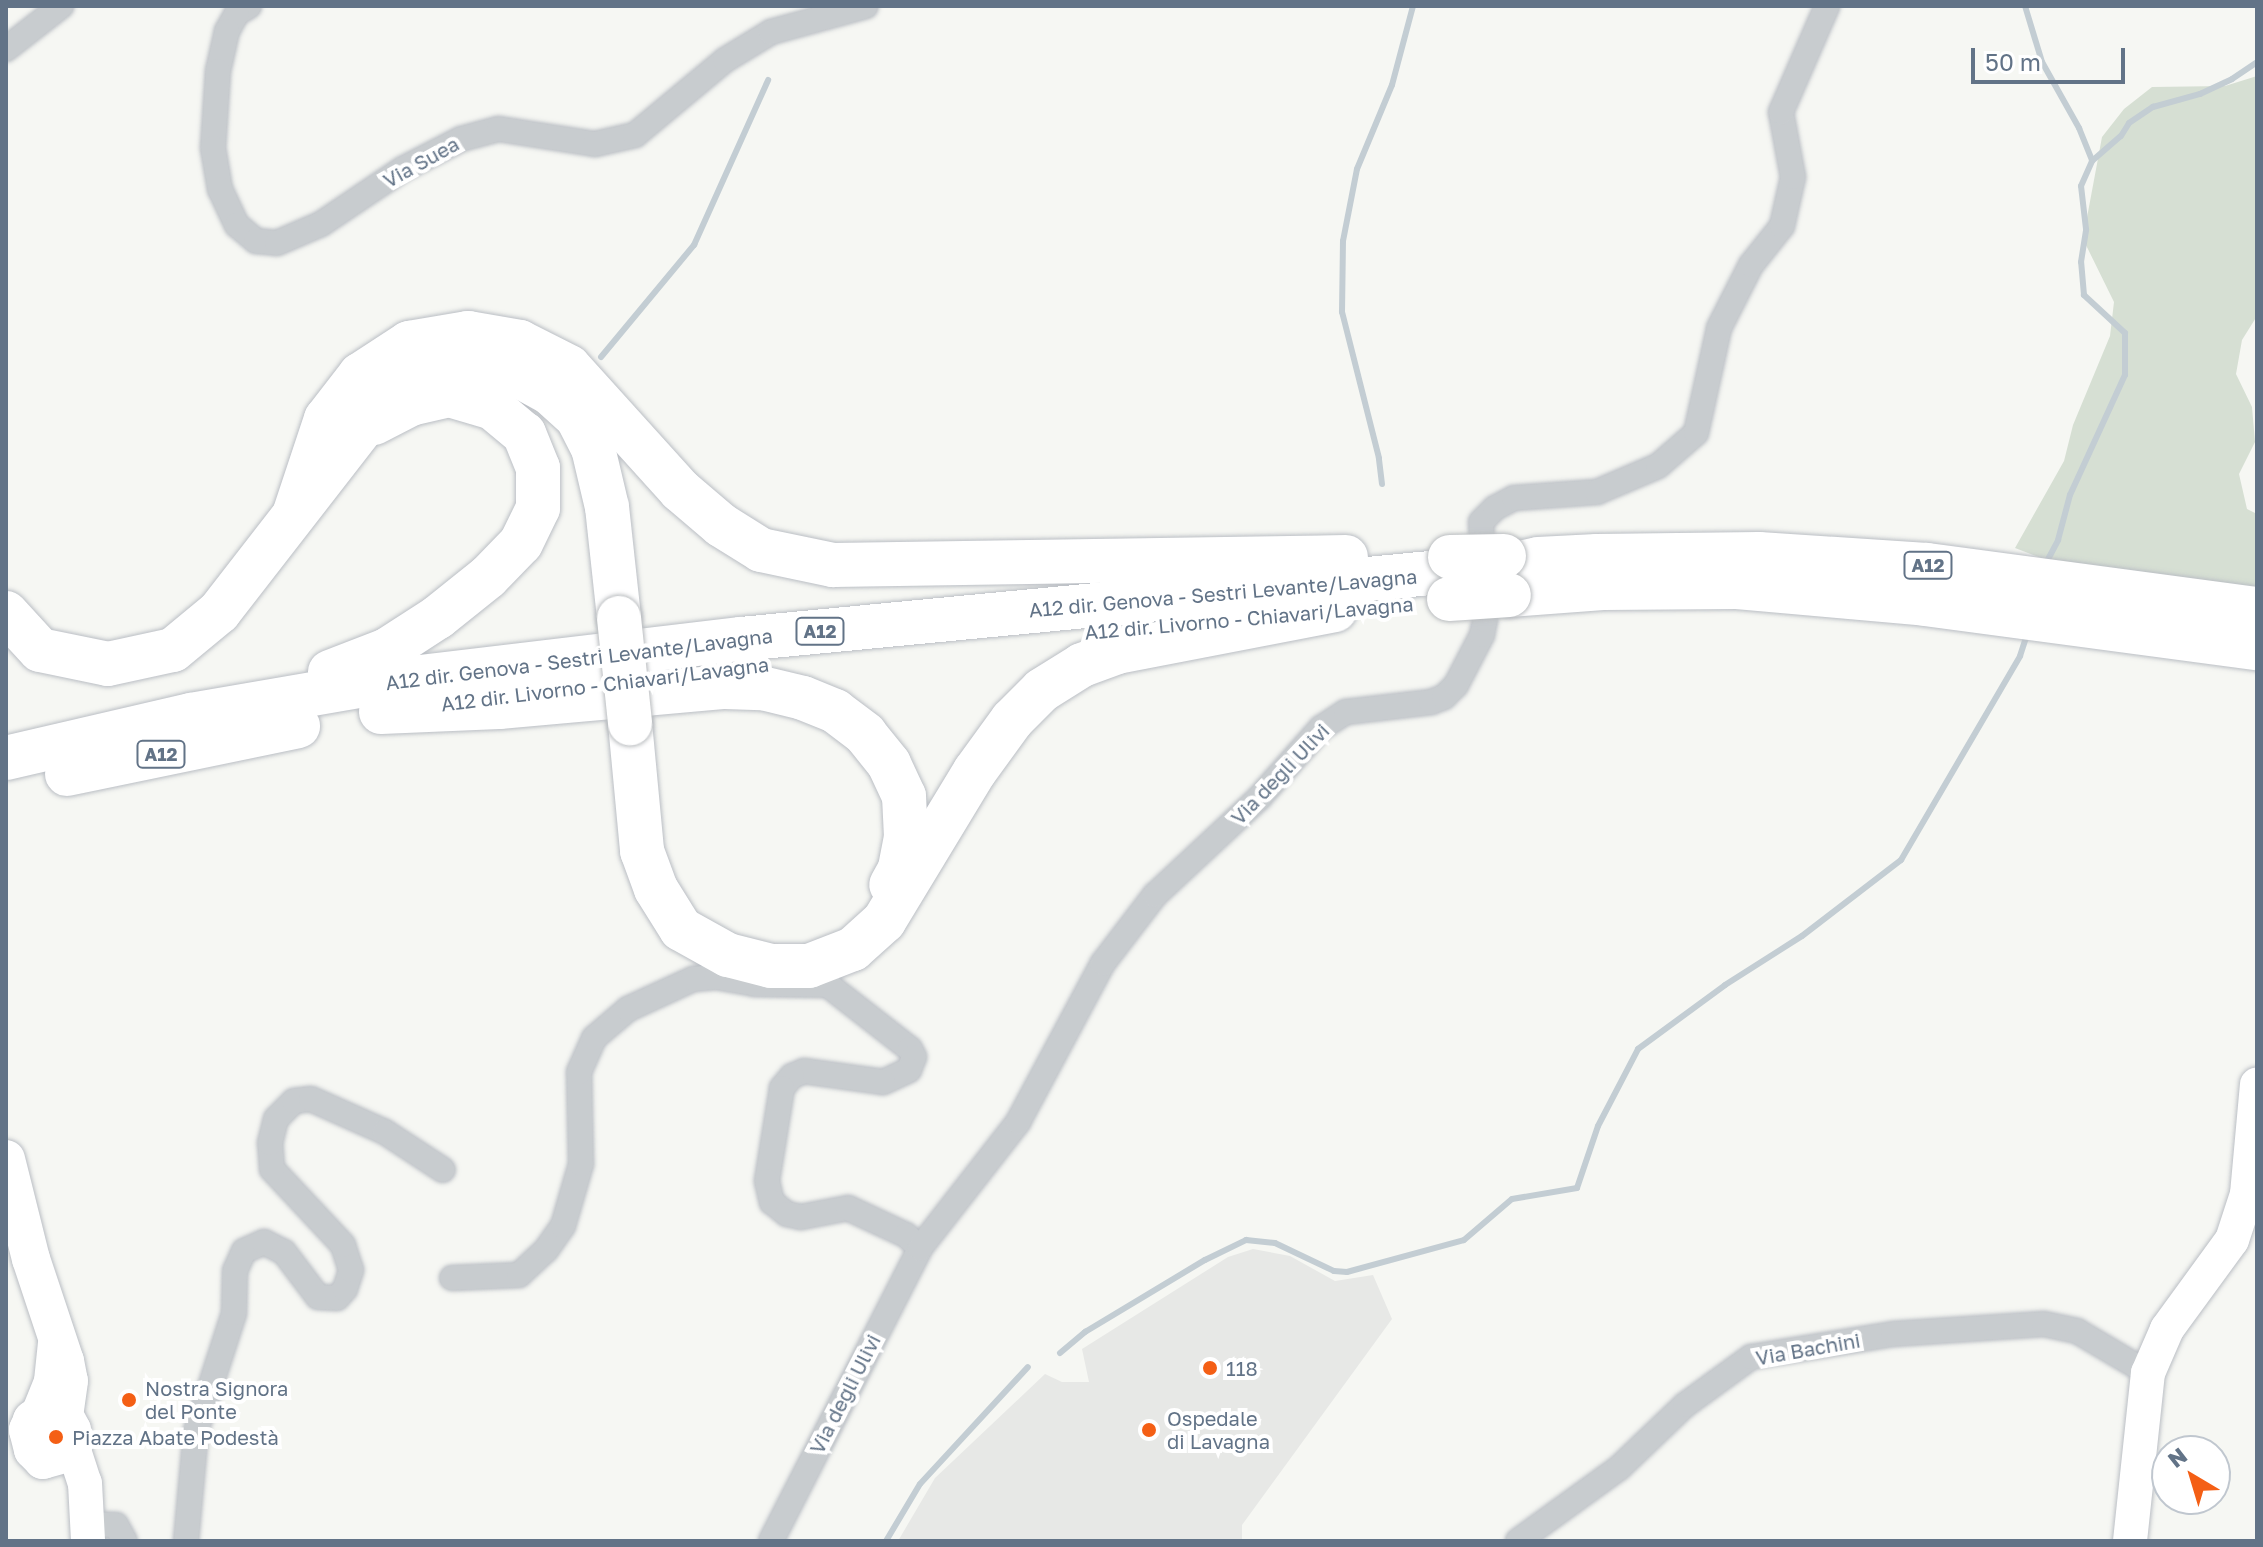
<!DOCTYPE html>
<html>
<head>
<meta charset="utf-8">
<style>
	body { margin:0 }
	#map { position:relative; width:2263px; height:1547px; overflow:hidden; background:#f6f7f3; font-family:"Golos Text",sans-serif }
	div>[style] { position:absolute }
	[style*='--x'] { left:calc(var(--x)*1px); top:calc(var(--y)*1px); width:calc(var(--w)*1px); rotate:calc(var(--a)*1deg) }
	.built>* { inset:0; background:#e7e8e6 }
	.green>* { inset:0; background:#d6dfd3 }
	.stream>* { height:6px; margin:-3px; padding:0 3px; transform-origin:3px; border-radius:3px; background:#c3cdd3 }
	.roads { filter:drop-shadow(0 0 2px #babec4) drop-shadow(0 0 2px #babec4) }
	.street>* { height:24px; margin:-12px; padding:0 12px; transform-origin:12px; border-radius:12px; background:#c8cccf }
	.secondary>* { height:34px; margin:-17px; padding:0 17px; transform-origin:17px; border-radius:17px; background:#fff }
	.primary>* { height:38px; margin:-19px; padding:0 19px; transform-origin:19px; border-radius:19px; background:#fff }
	.highway>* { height:44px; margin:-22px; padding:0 22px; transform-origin:22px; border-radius:22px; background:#fff }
	.bridges { filter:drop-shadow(0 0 2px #babdc0) drop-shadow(0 0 2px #babdc0) }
	.highway-bridge>* { height:44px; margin:-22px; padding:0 22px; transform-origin:22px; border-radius:22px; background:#fff }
	.dots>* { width:22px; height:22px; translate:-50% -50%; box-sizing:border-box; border:4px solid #fff; border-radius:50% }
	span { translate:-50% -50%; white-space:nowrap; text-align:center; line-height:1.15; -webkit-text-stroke:8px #fff; paint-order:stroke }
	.shield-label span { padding:2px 6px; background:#fff; border:2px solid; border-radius:6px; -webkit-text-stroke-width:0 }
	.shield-label { font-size:18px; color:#627387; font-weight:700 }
	.street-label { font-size:20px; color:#627387 }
	.poi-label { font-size:20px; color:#627387 }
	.left { translate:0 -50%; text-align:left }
	.frame { position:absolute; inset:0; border:8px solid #627387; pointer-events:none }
	.north { position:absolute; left:2151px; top:1435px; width:80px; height:80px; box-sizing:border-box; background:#fff; border:2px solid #c0c7cf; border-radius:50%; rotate:322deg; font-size:22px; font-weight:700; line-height:32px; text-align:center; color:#627387 }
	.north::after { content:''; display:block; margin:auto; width:28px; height:36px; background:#f45f15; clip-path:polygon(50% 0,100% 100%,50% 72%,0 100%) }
	.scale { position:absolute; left:1971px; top:48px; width:154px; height:36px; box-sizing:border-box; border:4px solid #627387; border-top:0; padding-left:10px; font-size:24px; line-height:28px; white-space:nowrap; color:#627387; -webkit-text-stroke:6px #fff; paint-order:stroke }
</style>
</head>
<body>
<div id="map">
	<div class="built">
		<div style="clip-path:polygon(1253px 1249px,1290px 1256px,1335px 1281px,1373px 1275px,1392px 1319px,1242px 1525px,1242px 1541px,898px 1541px,935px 1478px,1045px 1374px,1062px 1382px,1089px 1382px,1082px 1349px,1228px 1257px)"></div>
	</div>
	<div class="green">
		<div style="clip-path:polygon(2257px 76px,2257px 316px,2242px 340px,2236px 374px,2252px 407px,2255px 442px,2239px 474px,2247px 509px,2257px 514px,2257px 586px,2234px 588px,2063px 566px,2015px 548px,2064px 461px,2073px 425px,2110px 336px,2114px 302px,2083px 239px,2102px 137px,2124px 109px,2152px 87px,2225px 86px)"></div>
	</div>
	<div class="stream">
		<div style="--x:2025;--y:6;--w:59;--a:73.1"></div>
		<div style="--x:2042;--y:62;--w:76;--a:60.7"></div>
		<div style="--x:2079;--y:128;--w:35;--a:68"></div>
		<div style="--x:601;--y:357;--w:146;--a:-50.3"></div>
		<div style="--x:694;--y:245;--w:181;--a:-65.8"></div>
		<div style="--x:1382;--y:484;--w:26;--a:-97"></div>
		<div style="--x:1379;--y:458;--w:151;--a:-104.2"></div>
		<div style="--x:1342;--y:312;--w:71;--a:-89.2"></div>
		<div style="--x:1343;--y:241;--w:73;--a:-79"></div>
		<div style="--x:1357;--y:169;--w:91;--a:-67.4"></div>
		<div style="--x:1392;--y:85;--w:82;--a:-75.1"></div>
		<div style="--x:2046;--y:563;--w:26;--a:-62"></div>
		<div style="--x:2058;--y:540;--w:47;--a:-75.1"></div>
		<div style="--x:2070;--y:495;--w:132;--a:-65.4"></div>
		<div style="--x:2125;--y:375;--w:42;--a:-90"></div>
		<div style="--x:2125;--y:333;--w:56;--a:-137.2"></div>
		<div style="--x:2084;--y:295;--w:33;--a:-95"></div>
		<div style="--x:2081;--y:262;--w:33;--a:-81"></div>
		<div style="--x:2086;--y:229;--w:43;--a:-96.6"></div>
		<div style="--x:2081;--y:186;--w:27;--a:-66"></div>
		<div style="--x:2092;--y:161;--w:38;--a:-41"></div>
		<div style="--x:2121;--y:136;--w:15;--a:-58"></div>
		<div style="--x:2129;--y:123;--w:29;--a:-34"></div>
		<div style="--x:2153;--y:107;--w:49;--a:-15.5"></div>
		<div style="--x:2200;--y:94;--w:35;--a:-25"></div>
		<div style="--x:2232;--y:79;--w:30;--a:-34"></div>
		<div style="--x:1060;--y:1353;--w:33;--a:-40"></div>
		<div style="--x:1085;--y:1332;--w:140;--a:-31"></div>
		<div style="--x:1205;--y:1260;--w:46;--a:-26"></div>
		<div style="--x:1246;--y:1240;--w:29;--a:6"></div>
		<div style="--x:1275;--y:1243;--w:65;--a:25.4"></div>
		<div style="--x:1334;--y:1271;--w:13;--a:4"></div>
		<div style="--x:1347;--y:1272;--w:121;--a:-15.3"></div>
		<div style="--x:1464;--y:1240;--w:63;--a:-40.5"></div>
		<div style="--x:1512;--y:1199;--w:66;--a:-9.6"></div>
		<div style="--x:1577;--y:1188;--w:65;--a:-71.3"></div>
		<div style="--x:1598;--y:1126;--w:87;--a:-62.5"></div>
		<div style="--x:1638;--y:1049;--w:108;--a:-36.3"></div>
		<div style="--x:1725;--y:985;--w:91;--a:-32.5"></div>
		<div style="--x:1802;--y:936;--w:125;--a:-37.5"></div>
		<div style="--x:1901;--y:860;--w:236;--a:-59.7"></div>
		<div style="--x:2020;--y:656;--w:25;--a:-72"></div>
		<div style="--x:886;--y:1541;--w:66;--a:-59.2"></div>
		<div style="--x:920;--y:1484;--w:159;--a:-47.3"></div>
	</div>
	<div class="roads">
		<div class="street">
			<div style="--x:249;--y:6;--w:14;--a:150"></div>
			<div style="--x:237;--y:13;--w:21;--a:119"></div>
			<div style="--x:227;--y:31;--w:41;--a:102.7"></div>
			<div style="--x:218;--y:71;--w:77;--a:93.7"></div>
			<div style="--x:213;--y:148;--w:42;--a:80.3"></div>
			<div style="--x:220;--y:189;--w:40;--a:65"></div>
			<div style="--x:237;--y:225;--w:25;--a:40"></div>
			<div style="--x:256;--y:241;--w:21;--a:5"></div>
			<div style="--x:277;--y:243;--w:48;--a:-23.4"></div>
			<div style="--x:321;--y:224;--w:99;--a:-33.9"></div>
			<div style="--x:403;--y:169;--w:65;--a:-27.3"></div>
			<div style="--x:461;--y:139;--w:39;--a:-15"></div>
			<div style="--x:499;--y:129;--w:97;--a:8.9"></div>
			<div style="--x:595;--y:144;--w:41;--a:-12.7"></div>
			<div style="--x:635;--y:135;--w:117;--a:-39.8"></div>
			<div style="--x:725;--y:60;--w:54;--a:-31.3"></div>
			<div style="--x:771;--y:32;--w:98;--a:-15.3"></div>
			<div style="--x:6;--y:49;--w:70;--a:-38"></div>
			<div style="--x:452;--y:1278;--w:67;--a:-2.6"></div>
			<div style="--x:519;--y:1275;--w:37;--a:-43"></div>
			<div style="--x:546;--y:1250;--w:29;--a:-55"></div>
			<div style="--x:563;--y:1226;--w:65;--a:-73.8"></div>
			<div style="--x:581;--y:1164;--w:92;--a:-91.2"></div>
			<div style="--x:579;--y:1072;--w:37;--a:-66"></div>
			<div style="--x:594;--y:1038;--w:45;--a:-40.5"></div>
			<div style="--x:628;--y:1009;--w:72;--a:-24.8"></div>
			<div style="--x:693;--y:979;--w:23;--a:-5"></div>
			<div style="--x:716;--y:977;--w:39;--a:10"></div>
			<div style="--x:754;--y:984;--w:74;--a:0.8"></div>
			<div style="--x:828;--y:985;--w:104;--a:38"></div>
			<div style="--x:910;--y:1049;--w:9;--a:63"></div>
			<div style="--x:914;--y:1057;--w:14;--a:111"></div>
			<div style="--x:909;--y:1070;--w:29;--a:155"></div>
			<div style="--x:883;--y:1082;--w:80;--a:-172.1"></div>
			<div style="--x:804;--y:1071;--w:13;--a:157"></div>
			<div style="--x:792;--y:1076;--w:16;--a:130"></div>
			<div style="--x:782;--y:1088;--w:94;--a:99.2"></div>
			<div style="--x:767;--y:1181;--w:22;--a:77"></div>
			<div style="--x:772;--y:1202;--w:19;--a:39"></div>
			<div style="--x:787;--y:1214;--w:14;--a:12"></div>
			<div style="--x:801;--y:1217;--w:48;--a:-10.8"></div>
			<div style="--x:848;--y:1208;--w:64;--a:25"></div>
			<div style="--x:906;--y:1235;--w:19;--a:43"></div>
			<div style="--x:87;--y:1524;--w:29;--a:2"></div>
			<div style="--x:116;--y:1525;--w:18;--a:61"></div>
			<div style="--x:186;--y:1541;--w:110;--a:-84.8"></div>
			<div style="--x:196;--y:1431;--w:124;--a:-72.1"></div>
			<div style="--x:234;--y:1313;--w:42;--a:-88.6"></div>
			<div style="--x:235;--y:1271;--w:22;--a:-66"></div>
			<div style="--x:244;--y:1251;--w:22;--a:-24"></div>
			<div style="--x:264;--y:1242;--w:22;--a:27"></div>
			<div style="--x:284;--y:1252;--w:56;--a:52.9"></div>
			<div style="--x:318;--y:1297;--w:19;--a:3"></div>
			<div style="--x:337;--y:1298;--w:12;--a:-48"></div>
			<div style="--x:345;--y:1289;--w:20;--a:-72"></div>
			<div style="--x:351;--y:1270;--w:26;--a:-108"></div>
			<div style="--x:343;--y:1245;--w:104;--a:-133.1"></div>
			<div style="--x:272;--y:1169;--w:26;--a:-94"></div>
			<div style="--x:270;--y:1143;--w:25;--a:-76"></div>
			<div style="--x:276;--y:1119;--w:25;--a:-45"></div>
			<div style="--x:294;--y:1101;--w:17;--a:-7"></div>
			<div style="--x:311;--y:1099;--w:81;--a:24"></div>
			<div style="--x:385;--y:1132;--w:69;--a:33.2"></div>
			<div style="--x:771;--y:1541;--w:329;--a:-63"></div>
			<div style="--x:920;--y:1248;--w:160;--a:-52.1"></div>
			<div style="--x:1018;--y:1122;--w:180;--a:-61.9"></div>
			<div style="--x:1103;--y:963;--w:86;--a:-52.6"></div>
			<div style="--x:1155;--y:895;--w:142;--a:-43"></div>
			<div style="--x:1259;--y:798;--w:94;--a:-48.5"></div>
			<div style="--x:1321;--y:728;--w:30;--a:-33"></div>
			<div style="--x:1346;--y:712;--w:86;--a:-6.7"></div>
			<div style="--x:1431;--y:702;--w:14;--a:-21"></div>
			<div style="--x:1444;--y:697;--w:17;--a:-45"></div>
			<div style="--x:1456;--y:685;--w:56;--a:-62.5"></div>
			<div style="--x:1482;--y:635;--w:15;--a:-79"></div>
			<div style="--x:1485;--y:620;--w:98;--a:-92.3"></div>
			<div style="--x:1481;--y:522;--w:20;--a:-45"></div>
			<div style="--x:1495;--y:508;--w:21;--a:-28"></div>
			<div style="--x:1514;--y:498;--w:83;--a:-4.1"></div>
			<div style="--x:1597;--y:492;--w:66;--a:-23.1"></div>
			<div style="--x:1658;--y:466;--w:50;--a:-41"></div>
			<div style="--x:1696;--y:433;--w:107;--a:-77.6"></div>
			<div style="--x:1719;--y:328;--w:71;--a:-63.1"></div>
			<div style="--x:1751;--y:265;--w:50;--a:-51.5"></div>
			<div style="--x:1782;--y:226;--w:50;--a:-77.3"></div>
			<div style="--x:1793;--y:177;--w:66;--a:-100.5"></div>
			<div style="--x:1781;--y:112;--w:116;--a:-66.5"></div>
			<div style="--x:1518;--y:1541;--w:125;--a:-35.9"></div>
			<div style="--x:1619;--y:1468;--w:91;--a:-43.7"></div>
			<div style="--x:1685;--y:1405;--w:82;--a:-36"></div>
			<div style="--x:1751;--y:1357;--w:144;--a:-9.2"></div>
			<div style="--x:1893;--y:1334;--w:151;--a:-3.8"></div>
			<div style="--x:2044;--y:1324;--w:34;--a:12"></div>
			<div style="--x:2077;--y:1331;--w:82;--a:30.6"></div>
		</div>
		<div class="secondary">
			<div style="--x:73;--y:1447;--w:38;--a:72"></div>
			<div style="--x:85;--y:1483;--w:58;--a:87"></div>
			<div style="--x:2130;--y:1541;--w:169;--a:-83.9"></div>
			<div style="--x:2148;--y:1373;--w:48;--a:-66.6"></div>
			<div style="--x:2167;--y:1329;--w:110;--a:-53.9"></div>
			<div style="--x:2232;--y:1240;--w:48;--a:-71.9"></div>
			<div style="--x:2247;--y:1194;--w:110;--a:-84.8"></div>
		</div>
		<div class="primary">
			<div style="--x:6;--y:1159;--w:103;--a:76"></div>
			<div style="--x:31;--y:1259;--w:108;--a:71.6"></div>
			<div style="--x:65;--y:1361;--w:20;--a:79"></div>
			<div style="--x:69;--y:1381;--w:34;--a:98"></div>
			<div style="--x:64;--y:1415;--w:17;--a:62"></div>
			<div style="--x:72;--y:1430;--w:17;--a:87"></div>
			<div style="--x:73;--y:1447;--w:11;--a:142"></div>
			<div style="--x:64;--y:1454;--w:22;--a:164"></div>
			<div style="--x:43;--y:1460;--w:14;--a:-135"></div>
			<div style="--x:33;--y:1450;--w:21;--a:-104"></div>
			<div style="--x:28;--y:1430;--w:11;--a:-68"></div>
			<div style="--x:32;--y:1420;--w:10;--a:-37"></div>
			<div style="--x:40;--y:1414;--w:35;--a:-68"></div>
			<div style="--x:53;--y:1381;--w:38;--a:-84"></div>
		</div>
		<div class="highway">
			<div style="--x:295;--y:512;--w:98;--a:-71.6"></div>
			<div style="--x:326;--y:419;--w:56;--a:-52.3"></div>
			<div style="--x:360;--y:375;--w:59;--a:-33.1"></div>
			<div style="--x:409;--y:343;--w:60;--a:-9.6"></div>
			<div style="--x:468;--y:333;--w:53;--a:9.8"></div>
			<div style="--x:520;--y:342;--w:55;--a:27"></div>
			<div style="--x:569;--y:367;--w:166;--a:47.9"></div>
			<div style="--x:680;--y:490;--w:54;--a:40.5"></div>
			<div style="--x:721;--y:525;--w:47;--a:32"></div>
			<div style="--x:761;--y:550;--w:74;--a:11.8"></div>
			<div style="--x:833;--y:565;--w:513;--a:-0.89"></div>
			<div style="--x:1506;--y:566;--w:33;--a:-12"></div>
			<div style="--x:1538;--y:559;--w:59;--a:-2.9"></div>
			<div style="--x:1597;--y:556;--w:162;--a:-0.7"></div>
			<div style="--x:1759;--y:554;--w:168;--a:3.7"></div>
			<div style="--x:1927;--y:565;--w:333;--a:7.6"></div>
			<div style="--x:1509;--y:595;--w:94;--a:-4.3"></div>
			<div style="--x:1603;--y:588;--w:134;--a:-0.4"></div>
			<div style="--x:1737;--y:587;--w:190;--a:5.1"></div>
			<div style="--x:1926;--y:604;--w:334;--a:7.6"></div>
			<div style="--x:6;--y:613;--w:50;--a:47.4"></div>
			<div style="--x:40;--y:650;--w:69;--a:11.6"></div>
			<div style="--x:108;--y:664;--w:66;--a:-12.2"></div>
			<div style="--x:173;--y:650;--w:60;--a:-39.6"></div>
			<div style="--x:219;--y:612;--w:232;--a:-52.2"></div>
			<div style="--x:361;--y:429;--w:51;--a:-56.9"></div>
			<div style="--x:389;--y:386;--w:51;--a:-26.6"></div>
			<div style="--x:435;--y:363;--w:32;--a:-5"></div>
			<div style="--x:467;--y:360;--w:42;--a:13.7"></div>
			<div style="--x:508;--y:370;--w:48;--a:28.7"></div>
			<div style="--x:550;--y:393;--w:36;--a:42"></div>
			<div style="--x:577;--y:417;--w:35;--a:63"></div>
			<div style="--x:593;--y:448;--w:61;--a:76.7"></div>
			<div style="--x:607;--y:507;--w:112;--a:83.8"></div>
			<div style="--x:330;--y:672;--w:61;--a:-21.1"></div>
			<div style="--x:387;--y:650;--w:61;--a:-32.9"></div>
			<div style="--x:438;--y:617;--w:64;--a:-38.7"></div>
			<div style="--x:488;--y:577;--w:47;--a:-45.9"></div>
			<div style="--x:521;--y:543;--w:39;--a:-64"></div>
			<div style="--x:538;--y:508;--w:40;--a:-90"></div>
			<div style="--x:538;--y:468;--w:37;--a:-112"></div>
			<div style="--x:524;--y:434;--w:40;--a:-140"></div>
			<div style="--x:493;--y:408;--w:46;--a:-163.5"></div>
			<div style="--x:449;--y:395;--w:39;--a:167"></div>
			<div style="--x:411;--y:404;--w:42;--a:152.8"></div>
			<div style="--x:381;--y:712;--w:118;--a:-2.4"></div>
			<div style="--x:499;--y:707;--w:227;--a:-5.1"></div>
			<div style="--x:725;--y:687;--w:37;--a:2"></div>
			<div style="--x:762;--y:688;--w:42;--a:13.7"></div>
			<div style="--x:803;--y:698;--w:35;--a:22"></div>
			<div style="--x:835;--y:711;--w:38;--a:37"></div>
			<div style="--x:865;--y:734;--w:38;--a:51"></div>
			<div style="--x:889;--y:764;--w:35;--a:65"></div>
			<div style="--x:904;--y:796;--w:41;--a:87.2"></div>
			<div style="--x:906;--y:837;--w:33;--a:101"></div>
			<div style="--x:900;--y:869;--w:18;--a:119"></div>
			<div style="--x:630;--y:723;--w:129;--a:84.6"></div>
			<div style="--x:642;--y:851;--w:40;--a:69.8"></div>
			<div style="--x:656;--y:889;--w:47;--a:58"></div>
			<div style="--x:681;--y:929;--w:54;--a:29"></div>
			<div style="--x:728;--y:955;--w:44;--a:14.3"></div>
			<div style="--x:771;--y:966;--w:38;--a:0"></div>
			<div style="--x:809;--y:966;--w:47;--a:-21.1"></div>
			<div style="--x:853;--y:949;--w:42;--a:-42.1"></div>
			<div style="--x:884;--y:921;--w:175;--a:-58.8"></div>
			<div style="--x:975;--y:771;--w:63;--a:-54"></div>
			<div style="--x:1012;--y:720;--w:42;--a:-45"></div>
			<div style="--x:1042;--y:690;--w:47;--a:-32"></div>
			<div style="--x:1082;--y:665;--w:37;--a:-20"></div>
			<div style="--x:1117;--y:652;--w:222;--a:-10.9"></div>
			<div style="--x:6;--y:758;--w:190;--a:-13.1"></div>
			<div style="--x:191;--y:715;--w:199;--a:-9.8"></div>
			<div style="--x:387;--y:681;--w:356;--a:-6.8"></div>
			<div style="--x:741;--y:639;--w:713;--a:-5.47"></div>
			<div style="--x:67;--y:774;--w:236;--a:-11.7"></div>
		</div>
	</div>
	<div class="bridges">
		<div class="highway-bridge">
			<div style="--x:1450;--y:557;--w:54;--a:-1.1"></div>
			<div style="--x:1449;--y:599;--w:60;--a:-3.8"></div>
			<div style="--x:619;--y:618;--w:106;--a:84"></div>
		</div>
	</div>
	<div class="dots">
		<div style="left:1210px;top:1368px;background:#f45f15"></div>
		<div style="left:129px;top:1400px;background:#f45f15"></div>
		<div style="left:1149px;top:1430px;background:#f45f15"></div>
		<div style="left:56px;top:1437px;background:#f45f15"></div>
	</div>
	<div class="shield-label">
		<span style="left:1928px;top:565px">A12</span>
		<span style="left:820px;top:631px">A12</span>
		<span style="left:161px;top:754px">A12</span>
	</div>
	<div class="street-label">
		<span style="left:421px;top:162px;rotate:-29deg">Via Suea</span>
		<span style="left:1223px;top:593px;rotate:-5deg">A12 dir. Genova - Sestri Levante/Lavagna</span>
		<span style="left:1249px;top:618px;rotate:-5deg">A12 dir. Livorno - Chiavari/Lavagna</span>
		<span style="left:579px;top:659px;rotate:-7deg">A12 dir. Genova - Sestri Levante/Lavagna</span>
		<span style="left:605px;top:684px;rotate:-7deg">A12 dir. Livorno - Chiavari/Lavagna</span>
		<span style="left:1280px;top:774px;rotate:-46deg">Via degli Ulivi</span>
		<span style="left:1808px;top:1349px;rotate:-10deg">Via Bachini</span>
		<span style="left:845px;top:1394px;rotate:-63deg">Via degli Ulivi</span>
	</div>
	<div class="poi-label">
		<span class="left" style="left:1226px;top:1368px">118</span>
		<span class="left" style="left:145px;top:1400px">Nostra Signora<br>del Ponte</span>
		<span class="left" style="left:1167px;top:1430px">Ospedale<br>di Lavagna</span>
		<span class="left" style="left:72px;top:1437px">Piazza Abate Podestà</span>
	</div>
	<div class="frame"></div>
	<div class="north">N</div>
	<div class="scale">50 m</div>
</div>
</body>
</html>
